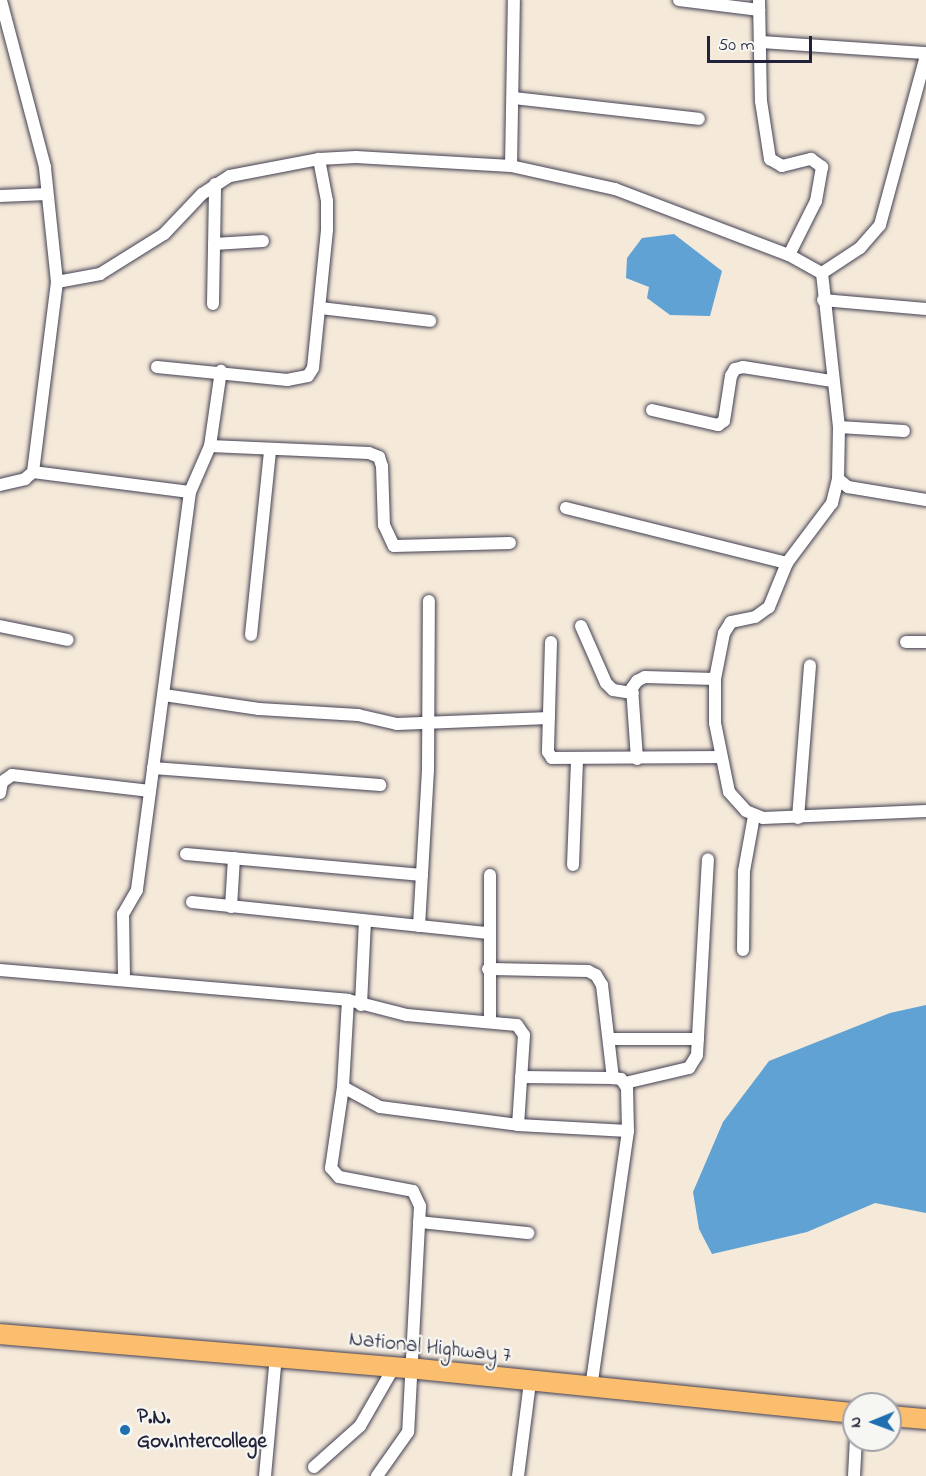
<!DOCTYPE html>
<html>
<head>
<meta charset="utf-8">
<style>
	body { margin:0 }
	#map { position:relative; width:926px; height:1476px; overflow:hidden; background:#f5e9d9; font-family:"Indie Flower",sans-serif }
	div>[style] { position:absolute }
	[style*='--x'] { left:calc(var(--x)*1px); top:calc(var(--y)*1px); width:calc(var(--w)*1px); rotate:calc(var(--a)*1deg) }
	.water>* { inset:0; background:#60a2d3 }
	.roads { filter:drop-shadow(0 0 2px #424053) drop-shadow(0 0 2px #424053) }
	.minor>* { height:12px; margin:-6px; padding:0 6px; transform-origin:6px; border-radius:6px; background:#fff }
	.primary>* { height:20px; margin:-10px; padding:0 10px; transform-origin:10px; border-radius:10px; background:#fbbe6e }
	.dots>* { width:16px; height:16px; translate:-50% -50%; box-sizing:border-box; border:3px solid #f6f6f2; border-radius:50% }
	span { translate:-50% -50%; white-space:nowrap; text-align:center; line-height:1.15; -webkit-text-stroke:4.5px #f6f6f2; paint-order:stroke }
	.street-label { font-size:21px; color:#22223b }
	.poi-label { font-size:21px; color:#22223b; font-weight:700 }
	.left { translate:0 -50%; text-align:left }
	.north { position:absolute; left:842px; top:1392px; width:60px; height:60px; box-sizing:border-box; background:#f6f6f2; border:2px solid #a1a1a9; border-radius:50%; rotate:269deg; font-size:16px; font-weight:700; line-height:24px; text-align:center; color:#22223b }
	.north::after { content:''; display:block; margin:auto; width:21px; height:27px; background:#1f6fb2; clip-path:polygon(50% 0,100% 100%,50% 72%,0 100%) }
	.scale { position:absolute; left:707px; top:36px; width:105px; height:27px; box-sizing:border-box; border:3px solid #22223b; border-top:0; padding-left:8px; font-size:18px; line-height:21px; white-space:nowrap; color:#22223b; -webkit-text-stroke:4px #f6f6f2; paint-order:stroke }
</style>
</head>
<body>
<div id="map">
	<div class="water">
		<div style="clip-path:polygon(674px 234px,722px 271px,710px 316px,670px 315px,647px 298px,649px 287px,626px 278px,627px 258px,642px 238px)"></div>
		<div style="clip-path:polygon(926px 1005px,926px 1213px,875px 1203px,807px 1232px,712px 1254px,699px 1229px,693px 1192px,723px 1122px,769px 1061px,890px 1013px)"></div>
	</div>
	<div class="roads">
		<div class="minor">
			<div style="--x:679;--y:0;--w:81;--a:7.1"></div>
			<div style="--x:759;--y:0;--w:101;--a:88.9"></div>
			<div style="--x:761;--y:101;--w:59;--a:81.2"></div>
			<div style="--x:770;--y:159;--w:14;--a:30"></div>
			<div style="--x:782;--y:166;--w:30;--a:-14"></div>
			<div style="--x:811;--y:159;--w:14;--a:36"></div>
			<div style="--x:822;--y:167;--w:35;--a:100"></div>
			<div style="--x:816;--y:201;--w:60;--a:116.6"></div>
			<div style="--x:760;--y:42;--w:166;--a:3.8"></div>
			<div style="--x:513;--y:98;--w:187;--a:6.4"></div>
			<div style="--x:511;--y:166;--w:166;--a:-89"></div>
			<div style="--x:0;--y:196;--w:47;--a:-2.4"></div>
			<div style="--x:214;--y:244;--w:49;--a:-3.5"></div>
			<div style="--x:822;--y:273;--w:155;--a:83.7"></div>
			<div style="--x:839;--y:427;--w:52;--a:91.1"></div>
			<div style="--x:838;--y:479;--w:13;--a:39"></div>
			<div style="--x:848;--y:487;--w:79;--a:9.5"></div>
			<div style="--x:57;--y:282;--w:44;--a:-10.5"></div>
			<div style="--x:100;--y:274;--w:75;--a:-32"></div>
			<div style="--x:164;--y:234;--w:55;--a:-46.5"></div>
			<div style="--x:202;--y:194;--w:33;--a:-33"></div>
			<div style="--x:230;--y:176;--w:91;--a:-10.8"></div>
			<div style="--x:319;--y:159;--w:37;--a:-3"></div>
			<div style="--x:356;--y:157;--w:155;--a:3.3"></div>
			<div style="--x:511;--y:166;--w:107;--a:12.5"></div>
			<div style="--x:615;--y:189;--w:186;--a:20.8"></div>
			<div style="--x:789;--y:255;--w:38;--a:29"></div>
			<div style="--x:822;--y:273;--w:45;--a:-33.3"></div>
			<div style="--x:860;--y:248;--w:30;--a:-49"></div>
			<div style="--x:880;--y:225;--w:175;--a:-74.8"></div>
			<div style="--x:823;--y:300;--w:103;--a:5"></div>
			<div style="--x:213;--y:304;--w:120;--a:-89"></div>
			<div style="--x:320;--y:308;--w:111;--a:6.7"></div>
			<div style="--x:157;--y:367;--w:131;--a:5.7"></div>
			<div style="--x:287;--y:380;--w:21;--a:-11"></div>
			<div style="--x:308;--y:376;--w:9;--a:-58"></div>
			<div style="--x:313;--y:368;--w:139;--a:-84.2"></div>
			<div style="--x:327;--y:230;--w:29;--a:-90"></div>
			<div style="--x:327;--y:201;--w:43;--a:-100.8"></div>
			<div style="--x:652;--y:410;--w:68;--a:12.8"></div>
			<div style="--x:718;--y:425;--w:7;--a:-34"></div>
			<div style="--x:724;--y:421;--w:46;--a:-81.2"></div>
			<div style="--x:731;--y:376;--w:8;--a:-60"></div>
			<div style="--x:735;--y:369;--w:8;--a:-14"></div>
			<div style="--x:743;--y:367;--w:89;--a:9"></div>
			<div style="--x:839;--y:427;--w:65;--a:3.5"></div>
			<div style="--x:210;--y:446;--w:159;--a:2.5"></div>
			<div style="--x:369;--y:453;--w:11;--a:22"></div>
			<div style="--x:379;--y:457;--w:9;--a:72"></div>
			<div style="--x:382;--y:466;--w:59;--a:88.1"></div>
			<div style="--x:384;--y:525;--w:23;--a:65"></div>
			<div style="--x:394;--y:546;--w:116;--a:-1.5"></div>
			<div style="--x:33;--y:472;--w:158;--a:7.3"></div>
			<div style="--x:190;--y:492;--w:402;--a:97.6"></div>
			<div style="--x:137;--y:890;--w:28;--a:120"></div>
			<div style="--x:123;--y:914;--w:66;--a:89.1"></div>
			<div style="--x:838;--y:479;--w:25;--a:104"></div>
			<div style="--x:832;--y:503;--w:75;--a:126.9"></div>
			<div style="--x:787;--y:563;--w:48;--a:112.2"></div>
			<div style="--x:769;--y:607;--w:17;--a:144"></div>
			<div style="--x:755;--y:617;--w:25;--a:168"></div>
			<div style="--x:731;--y:622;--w:13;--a:122"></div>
			<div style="--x:724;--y:633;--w:47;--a:101.1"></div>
			<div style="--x:715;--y:679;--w:44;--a:90"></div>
			<div style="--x:715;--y:723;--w:70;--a:78.5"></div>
			<div style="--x:729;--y:792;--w:25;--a:48"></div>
			<div style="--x:746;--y:811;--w:18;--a:22"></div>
			<div style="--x:763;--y:818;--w:163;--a:-2.5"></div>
			<div style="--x:0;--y:485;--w:26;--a:-13"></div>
			<div style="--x:25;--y:479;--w:11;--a:-41"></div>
			<div style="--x:33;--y:472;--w:192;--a:-82.8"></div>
			<div style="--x:57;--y:282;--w:116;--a:-96"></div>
			<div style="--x:45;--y:167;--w:173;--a:-104.8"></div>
			<div style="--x:190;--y:492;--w:50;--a:-66.5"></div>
			<div style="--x:210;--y:446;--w:76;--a:-81.7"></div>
			<div style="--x:566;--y:508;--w:228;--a:14"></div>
			<div style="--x:0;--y:626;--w:69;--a:11.6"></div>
			<div style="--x:581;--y:626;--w:62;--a:66.3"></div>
			<div style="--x:606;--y:683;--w:10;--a:45"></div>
			<div style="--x:613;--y:690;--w:20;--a:9"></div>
			<div style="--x:251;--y:635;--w:186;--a:-84.1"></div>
			<div style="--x:551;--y:642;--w:110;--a:91.6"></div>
			<div style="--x:548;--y:752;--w:7;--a:56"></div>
			<div style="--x:552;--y:758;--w:169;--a:-0.3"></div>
			<div style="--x:906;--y:642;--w:20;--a:0"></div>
			<div style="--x:164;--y:695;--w:96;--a:8.4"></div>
			<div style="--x:259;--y:709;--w:99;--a:3.5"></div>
			<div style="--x:358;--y:715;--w:40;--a:13"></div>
			<div style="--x:397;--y:724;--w:152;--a:-2.3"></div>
			<div style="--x:637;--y:759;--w:71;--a:-94"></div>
			<div style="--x:632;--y:688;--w:9;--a:-54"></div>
			<div style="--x:637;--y:681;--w:9;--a:-27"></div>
			<div style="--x:645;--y:677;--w:70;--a:1.6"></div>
			<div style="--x:153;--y:768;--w:228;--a:4.3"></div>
			<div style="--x:0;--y:793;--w:11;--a:-80"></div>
			<div style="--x:2;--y:782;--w:12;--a:-35"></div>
			<div style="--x:12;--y:775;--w:139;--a:6.6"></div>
			<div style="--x:798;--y:818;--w:153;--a:-85.5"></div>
			<div style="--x:186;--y:854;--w:237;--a:5.1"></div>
			<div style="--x:573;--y:865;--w:105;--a:-87.8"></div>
			<div style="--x:192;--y:902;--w:298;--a:6"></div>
			<div style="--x:231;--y:907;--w:49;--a:-86.5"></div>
			<div style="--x:419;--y:926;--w:156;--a:-86.7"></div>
			<div style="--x:428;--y:770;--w:169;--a:-89.7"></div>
			<div style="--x:743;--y:950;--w:79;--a:-89.3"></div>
			<div style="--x:744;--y:871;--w:56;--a:-79.7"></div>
			<div style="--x:488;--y:969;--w:100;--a:1.1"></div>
			<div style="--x:588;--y:971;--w:9;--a:27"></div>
			<div style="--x:596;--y:975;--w:12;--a:59"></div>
			<div style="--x:602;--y:985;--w:94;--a:83.3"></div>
			<div style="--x:0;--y:970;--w:349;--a:4.9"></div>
			<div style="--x:348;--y:1000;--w:61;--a:14.3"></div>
			<div style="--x:407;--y:1015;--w:110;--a:5.2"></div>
			<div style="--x:517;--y:1025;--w:12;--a:55"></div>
			<div style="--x:524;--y:1035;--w:90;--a:93.8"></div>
			<div style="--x:348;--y:1000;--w:87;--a:93.3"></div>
			<div style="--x:343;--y:1087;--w:82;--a:98.4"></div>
			<div style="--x:331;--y:1168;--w:12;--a:48"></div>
			<div style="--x:339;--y:1177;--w:75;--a:10.7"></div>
			<div style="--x:413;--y:1191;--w:17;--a:65"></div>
			<div style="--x:420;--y:1206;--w:226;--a:93"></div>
			<div style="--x:408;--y:1432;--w:54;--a:125.2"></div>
			<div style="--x:361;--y:1005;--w:84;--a:-87.3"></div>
			<div style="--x:490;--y:1022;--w:147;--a:-90"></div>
			<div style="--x:609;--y:1039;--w:89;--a:0"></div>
			<div style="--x:521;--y:1077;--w:92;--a:0.6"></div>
			<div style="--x:613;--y:1078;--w:8;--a:7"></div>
			<div style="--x:621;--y:1079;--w:11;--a:56"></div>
			<div style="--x:627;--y:1088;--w:43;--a:88.7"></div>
			<div style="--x:628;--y:1131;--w:260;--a:98.2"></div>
			<div style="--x:625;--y:1083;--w:66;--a:-13.2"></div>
			<div style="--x:689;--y:1068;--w:15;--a:-58"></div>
			<div style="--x:697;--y:1055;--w:196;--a:-86.8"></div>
			<div style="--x:343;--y:1087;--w:42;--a:28.4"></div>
			<div style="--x:380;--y:1107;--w:139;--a:7.4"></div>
			<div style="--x:518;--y:1125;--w:110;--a:3.1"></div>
			<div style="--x:419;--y:1222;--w:110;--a:5.8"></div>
			<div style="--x:314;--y:1467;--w:62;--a:-41.7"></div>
			<div style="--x:360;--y:1426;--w:68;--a:-60"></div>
			<div style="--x:265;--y:1476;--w:121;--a:-84.8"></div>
			<div style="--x:518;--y:1476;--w:95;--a:-82.7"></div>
			<div style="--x:854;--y:1476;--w:36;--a:-87"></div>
		</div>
		<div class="primary">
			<div style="--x:0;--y:1334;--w:410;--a:4.8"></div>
			<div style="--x:409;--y:1368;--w:447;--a:5.8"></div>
			<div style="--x:890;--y:1416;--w:36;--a:5"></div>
		</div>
	</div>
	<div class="dots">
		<div style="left:125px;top:1430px;background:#1f6fb2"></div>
	</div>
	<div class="street-label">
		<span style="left:430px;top:1348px;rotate:6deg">National Highway 7</span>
	</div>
	<div class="poi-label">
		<span class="left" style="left:137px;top:1430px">P.N.<br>Gov.Intercollege</span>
	</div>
	<div class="north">N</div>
	<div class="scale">50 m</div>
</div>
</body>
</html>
